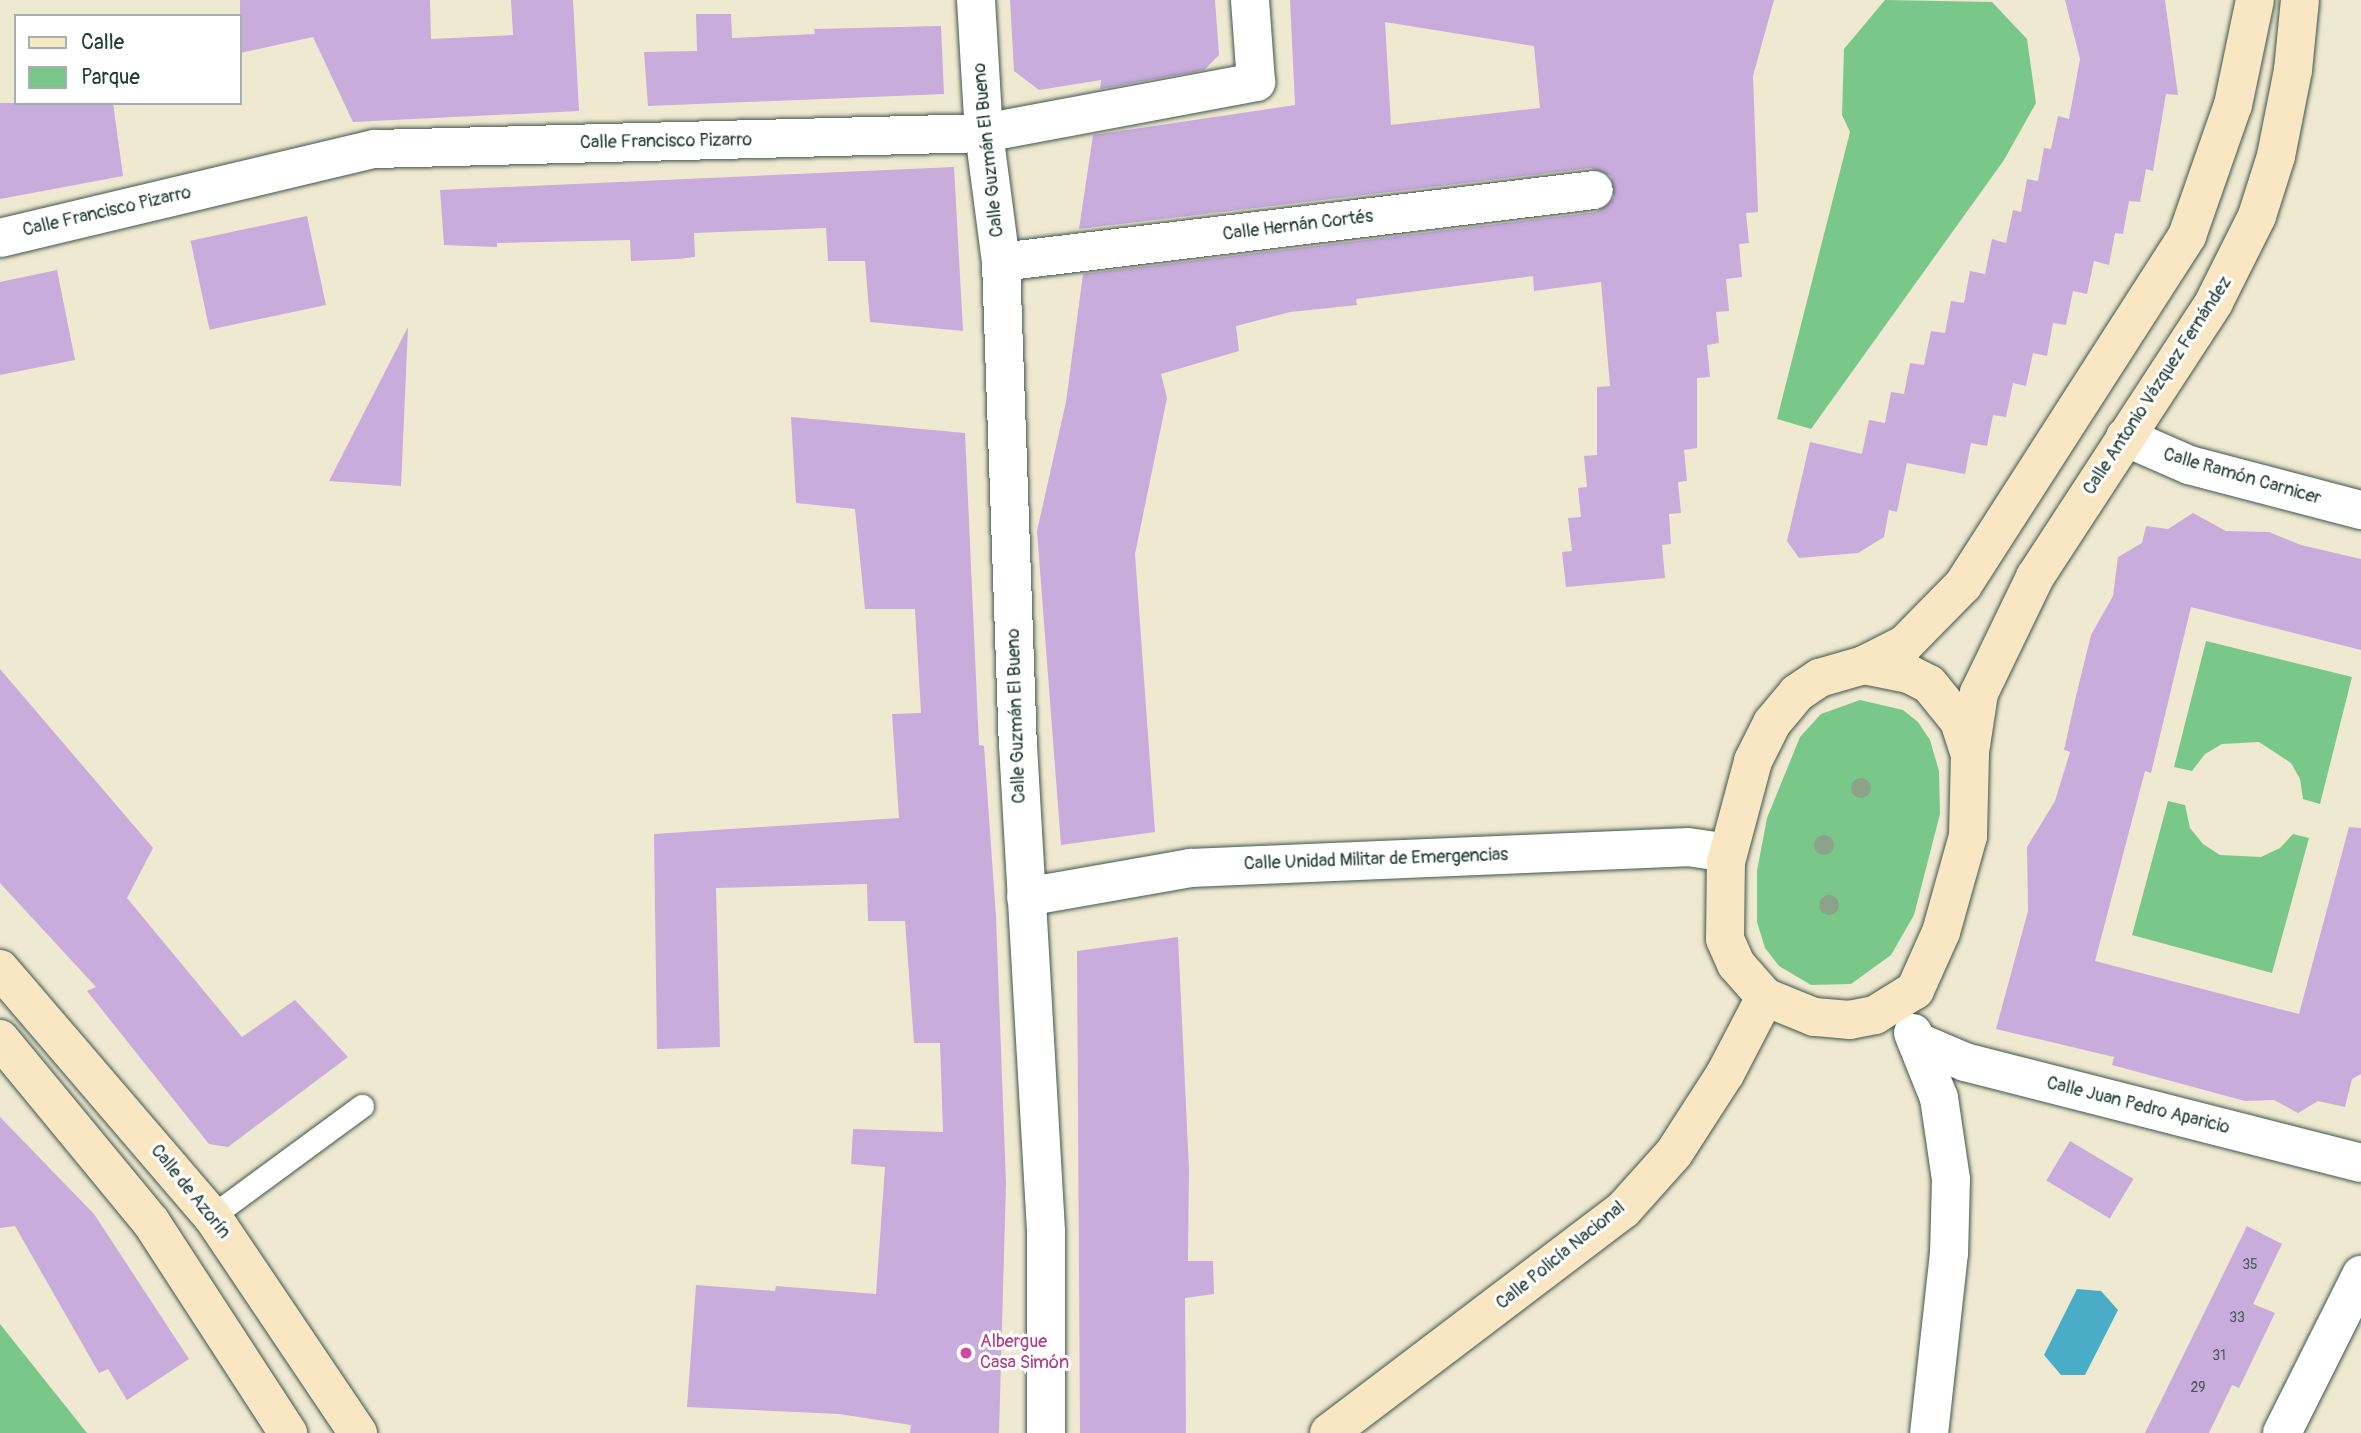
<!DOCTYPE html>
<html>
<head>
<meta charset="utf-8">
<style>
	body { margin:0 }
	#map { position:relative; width:2361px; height:1433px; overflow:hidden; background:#f0e9d1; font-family:Pangolin,sans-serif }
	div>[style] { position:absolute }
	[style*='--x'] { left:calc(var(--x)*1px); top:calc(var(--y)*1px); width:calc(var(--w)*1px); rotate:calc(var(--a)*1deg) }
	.green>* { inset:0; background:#79c889 }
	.water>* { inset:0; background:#49adc8 }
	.building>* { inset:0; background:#c7acdc; transform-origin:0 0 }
	.roads { filter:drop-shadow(0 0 2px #3e574c) drop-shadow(0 0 2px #3e574c) }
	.lane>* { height:23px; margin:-11.5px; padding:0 11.5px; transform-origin:11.5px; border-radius:11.5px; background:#fff }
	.street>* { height:38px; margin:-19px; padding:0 19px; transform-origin:19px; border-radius:19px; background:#fff }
	.secondary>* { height:38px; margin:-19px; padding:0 19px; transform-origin:19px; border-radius:19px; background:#f9e7c3 }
	.trees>* { width:20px; height:20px; margin:-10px; border-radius:50%; background:#8ca289 }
	.dots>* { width:19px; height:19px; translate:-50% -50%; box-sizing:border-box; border:4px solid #fff; border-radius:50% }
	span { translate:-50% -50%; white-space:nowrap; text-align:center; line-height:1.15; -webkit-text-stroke:6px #fff; paint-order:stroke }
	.number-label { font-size:14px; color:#49595e }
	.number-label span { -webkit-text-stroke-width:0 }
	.street-label { font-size:18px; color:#1f3d34 }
	.hotel-label { font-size:18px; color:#b23c85 }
	.left { translate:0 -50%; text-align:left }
	.legend { position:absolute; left:14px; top:14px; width:228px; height:91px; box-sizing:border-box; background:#fff; border:2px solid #a5b1ae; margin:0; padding:9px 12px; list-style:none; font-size:21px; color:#1f3d34 }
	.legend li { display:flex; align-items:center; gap:14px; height:35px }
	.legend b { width:35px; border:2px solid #a5b1ae }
</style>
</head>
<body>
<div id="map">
	<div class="green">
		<div style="clip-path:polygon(1885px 0,1992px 2px,2027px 39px,2036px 103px,2004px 160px,1811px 429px,1777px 419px,1850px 132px,1842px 115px,1844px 49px)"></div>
		<div style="clip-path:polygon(2206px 641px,2352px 677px,2320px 804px,2303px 799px,2300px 779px,2291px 763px,2259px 742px,2222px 744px,2205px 754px,2192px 771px,2174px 767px)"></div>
		<div style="clip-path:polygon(1860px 700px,1903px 710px,1918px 722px,1930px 740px,1939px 771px,1940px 814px,1914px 915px,1891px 955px,1851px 984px,1811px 985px,1779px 966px,1765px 948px,1757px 922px,1757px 871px,1767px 818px,1800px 737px,1821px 714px)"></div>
		<div style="clip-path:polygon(2168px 801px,2185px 805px,2190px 828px,2203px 844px,2220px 855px,2261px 857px,2280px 848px,2293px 834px,2309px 838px,2272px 973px,2132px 935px)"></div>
		<div style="clip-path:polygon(0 1324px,87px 1433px,0 1433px)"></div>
	</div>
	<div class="water">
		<div style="clip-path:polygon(2077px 1289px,2101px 1291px,2118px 1310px,2085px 1375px,2061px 1375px,2044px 1355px)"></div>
	</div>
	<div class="building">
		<div style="clip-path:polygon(240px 0,430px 0,431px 39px,513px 35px,511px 0,573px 0,579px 111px,353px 122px,313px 37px,240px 53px)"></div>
		<div style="clip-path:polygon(1010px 0,1215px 0,1219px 55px,1204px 70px,1100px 89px,1101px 80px,1039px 90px,1014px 71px)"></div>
		<div style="clip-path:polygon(evenodd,1290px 0,1774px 0,1753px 76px,1758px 212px,1746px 213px,1749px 243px,1739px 244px,1742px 277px,1726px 279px,1729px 311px,1716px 312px,1719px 343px,1707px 345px,1710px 377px,1697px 378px,1697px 448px,1684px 450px,1687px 481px,1678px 482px,1681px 513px,1669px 514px,1671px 544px,1662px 545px,1665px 578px,1566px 587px,1562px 552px,1572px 551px,1568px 518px,1581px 517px,1578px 488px,1587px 487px,1584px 456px,1597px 455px,1597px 387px,1610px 386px,1601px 282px,1534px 291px,1533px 276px,1356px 299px,1357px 305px,1290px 312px,1236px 326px,1239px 351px,1161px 374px,1167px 398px,1135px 554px,1155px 832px,1061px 845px,1037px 531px,1066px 402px,1083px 274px,1597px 212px,1614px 198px,1611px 176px,1591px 168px,1079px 229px,1093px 135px,1295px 105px,1290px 0,1385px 22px,1534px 46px,1540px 108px,1391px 125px,1385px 22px)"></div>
		<div style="clip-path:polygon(2065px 0,2165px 0,2178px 95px,2166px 94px,2153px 171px,2146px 169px,2140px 202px,2129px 201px,2123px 234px,2115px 233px,2109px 265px,2094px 261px,2087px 294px,2073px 291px,2066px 325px,2053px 323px,2047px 356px,2033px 353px,2026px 386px,2013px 383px,2006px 417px,1993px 415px,1987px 446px,1971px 443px,1965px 474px,1907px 463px,1897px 512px,1889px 510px,1884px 537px,1858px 553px,1799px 558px,1787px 541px,1810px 442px,1862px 454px,1869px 420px,1885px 423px,1891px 392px,1904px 394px,1910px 363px,1924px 365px,1931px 331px,1945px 333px,1951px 301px,1964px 303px,1970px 271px,1985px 274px,1992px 239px,2006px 243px,2013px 210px,2021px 212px,2027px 179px,2038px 181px,2044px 148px,2051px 149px,2058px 116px,2069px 119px,2080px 59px)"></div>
		<div style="clip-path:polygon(696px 14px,731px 14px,732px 38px,815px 34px,814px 29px,941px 26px,944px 94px,648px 106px,644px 52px,697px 51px)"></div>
		<div style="clip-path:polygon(0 103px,113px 103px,123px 176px,0 199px)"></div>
		<div style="clip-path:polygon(954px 167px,963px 331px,870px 322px,865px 261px,828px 261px,826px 228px,694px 233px,695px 257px,679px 259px,631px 261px,630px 240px,497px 243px,497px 247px,444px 245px,440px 190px)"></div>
		<div style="left:307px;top:216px;width:91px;height:119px;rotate:78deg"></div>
		<div style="clip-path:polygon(57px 270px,75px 360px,0 375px,0 282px)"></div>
		<div style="clip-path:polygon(408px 327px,401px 486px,329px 481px)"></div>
		<div style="clip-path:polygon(791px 417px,965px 433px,979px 745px,984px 746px,996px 917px,1006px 1183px,999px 1433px,910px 1433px,911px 1425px,839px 1414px,687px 1407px,696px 1285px,775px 1291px,776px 1286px,876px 1294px,885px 1167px,851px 1164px,853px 1129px,943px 1132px,940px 1043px,914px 1043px,905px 921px,868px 921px,867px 884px,716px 888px,720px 1047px,657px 1049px,654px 834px,899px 818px,892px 714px,921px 713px,915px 609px,865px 609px,855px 509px,796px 503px)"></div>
		<div style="clip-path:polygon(2193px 513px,2226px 531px,2269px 532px,2301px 545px,2361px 559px,2361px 650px,2191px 607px,2151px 773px,2145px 771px,2095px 961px,2299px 1014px,2349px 827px,2361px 828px,2361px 1074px,2352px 1079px,2345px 1107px,2318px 1101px,2298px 1113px,2274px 1100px,2245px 1101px,2112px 1065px,2114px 1057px,1996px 1029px,2028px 911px,2027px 847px,2055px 801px,2070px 752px,2064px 750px,2076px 696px,2091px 635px,2113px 596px,2118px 557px,2142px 543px,2146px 526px,2168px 529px)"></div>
		<div style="clip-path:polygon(0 669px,153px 848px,127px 898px,242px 1037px,295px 1000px,348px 1057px,228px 1147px,209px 1144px,87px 991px,96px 987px,0 883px)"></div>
		<div style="clip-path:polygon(1178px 937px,1189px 1169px,1188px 1261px,1213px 1261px,1214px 1294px,1185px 1298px,1186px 1433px,1080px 1433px,1077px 951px)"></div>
		<div style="clip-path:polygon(0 1117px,94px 1214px,189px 1359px,127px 1400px,108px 1369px,99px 1373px,15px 1226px,0 1228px)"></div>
		<div style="left:2070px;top:1141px;width:74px;height:46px;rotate:31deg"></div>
		<div style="clip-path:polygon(2247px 1226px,2282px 1244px,2253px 1304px,2275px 1313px,2239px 1388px,2232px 1385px,2209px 1433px,2145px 1433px)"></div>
	</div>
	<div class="roads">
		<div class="lane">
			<div style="--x:212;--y:1216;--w:186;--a:-36.3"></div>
		</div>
		<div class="street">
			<div style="--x:976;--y:0;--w:133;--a:86.6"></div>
			<div style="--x:984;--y:133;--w:130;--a:82.5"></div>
			<div style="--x:1001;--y:262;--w:483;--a:88"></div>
			<div style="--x:1018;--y:745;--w:488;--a:86.7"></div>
			<div style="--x:1046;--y:1232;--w:201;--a:90"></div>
			<div style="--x:0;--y:238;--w:385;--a:-13.4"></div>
			<div style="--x:375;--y:149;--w:609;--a:-1.5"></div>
			<div style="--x:984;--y:133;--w:277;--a:-10.6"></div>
			<div style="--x:1256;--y:82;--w:82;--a:-94.2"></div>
			<div style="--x:1001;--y:262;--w:597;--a:-6.92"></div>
			<div style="--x:2125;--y:437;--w:70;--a:23.6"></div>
			<div style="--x:2189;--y:465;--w:178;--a:14.7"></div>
			<div style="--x:1026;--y:897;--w:167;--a:-10"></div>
			<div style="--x:1190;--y:868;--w:498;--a:-2.4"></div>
			<div style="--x:1688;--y:847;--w:40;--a:8.5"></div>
			<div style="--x:1913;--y:1033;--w:70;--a:68.2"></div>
			<div style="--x:1939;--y:1098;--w:82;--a:81.6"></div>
			<div style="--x:1951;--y:1179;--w:74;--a:91.5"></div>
			<div style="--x:1949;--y:1253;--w:181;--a:96.3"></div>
			<div style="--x:1918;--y:1042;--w:51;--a:23.1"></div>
			<div style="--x:1965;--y:1062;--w:409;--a:14.3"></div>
			<div style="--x:2282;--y:1433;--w:177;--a:-63.4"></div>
		</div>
		<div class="secondary">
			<div style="--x:1864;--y:665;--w:46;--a:11.3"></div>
			<div style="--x:1909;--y:674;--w:22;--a:27"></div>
			<div style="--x:1929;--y:684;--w:48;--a:51"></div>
			<div style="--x:1959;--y:721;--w:35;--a:72"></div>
			<div style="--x:1970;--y:754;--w:82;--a:91.4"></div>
			<div style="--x:1968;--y:836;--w:100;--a:105.7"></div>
			<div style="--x:1941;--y:932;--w:64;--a:114.1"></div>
			<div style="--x:1915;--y:990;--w:47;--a:148"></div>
			<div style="--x:1875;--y:1015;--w:25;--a:169"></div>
			<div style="--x:1850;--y:1020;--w:36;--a:-175"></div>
			<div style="--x:1814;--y:1017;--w:53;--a:-157.8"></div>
			<div style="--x:1765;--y:997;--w:44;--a:-131.3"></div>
			<div style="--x:1736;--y:964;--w:27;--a:-114"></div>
			<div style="--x:1725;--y:939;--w:77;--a:-89.3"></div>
			<div style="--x:1726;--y:862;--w:105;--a:-75"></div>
			<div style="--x:1753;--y:761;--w:42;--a:-63.4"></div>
			<div style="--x:1772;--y:723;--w:39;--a:-50"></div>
			<div style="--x:1797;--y:693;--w:27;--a:-34"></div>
			<div style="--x:1819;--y:678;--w:47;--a:-16.1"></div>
			<div style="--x:1864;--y:665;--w:46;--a:-27.1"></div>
			<div style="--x:1905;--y:644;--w:83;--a:-45.5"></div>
			<div style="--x:1963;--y:585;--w:415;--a:-57.3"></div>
			<div style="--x:2187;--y:236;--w:139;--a:-70.7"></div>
			<div style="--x:2233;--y:105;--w:107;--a:-78.2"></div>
			<div style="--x:1970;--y:752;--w:60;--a:-81.3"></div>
			<div style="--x:1979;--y:693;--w:129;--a:-64.2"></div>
			<div style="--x:2035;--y:577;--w:328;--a:-56.9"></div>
			<div style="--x:2214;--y:302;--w:96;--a:-63.4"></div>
			<div style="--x:2257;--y:216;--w:63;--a:-72.4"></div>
			<div style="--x:2276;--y:156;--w:88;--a:-78.8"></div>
			<div style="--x:2293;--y:70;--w:70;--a:-84.3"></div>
			<div style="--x:0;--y:969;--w:326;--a:49.4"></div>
			<div style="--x:212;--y:1216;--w:262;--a:56.1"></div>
			<div style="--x:0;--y:1039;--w:237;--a:50.5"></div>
			<div style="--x:151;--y:1222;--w:252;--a:57"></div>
			<div style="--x:1329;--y:1433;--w:369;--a:-37.2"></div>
			<div style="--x:1623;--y:1210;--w:76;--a:-48.2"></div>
			<div style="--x:1674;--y:1153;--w:94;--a:-57.2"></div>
			<div style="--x:1725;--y:1074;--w:87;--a:-62.5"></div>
		</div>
	</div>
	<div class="trees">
		<div style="left:1861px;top:788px"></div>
		<div style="left:1824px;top:845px"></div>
		<div style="left:1829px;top:905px"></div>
	</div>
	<div class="dots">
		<div style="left:966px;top:1353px;background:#d1479c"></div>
	</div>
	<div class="number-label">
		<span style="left:2250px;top:1265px">35</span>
		<span style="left:2237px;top:1318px">33</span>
		<span style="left:2219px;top:1356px">31</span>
		<span style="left:2198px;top:1388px">29</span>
	</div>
	<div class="street-label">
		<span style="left:666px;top:142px;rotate:-1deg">Calle Francisco Pizarro</span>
		<span style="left:989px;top:150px;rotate:-96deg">Calle Guzmán El Bueno</span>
		<span style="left:107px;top:212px;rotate:-13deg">Calle Francisco Pizarro</span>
		<span style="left:1298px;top:226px;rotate:-7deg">Calle Hernán Cortés</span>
		<span style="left:2158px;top:386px;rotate:-57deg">Calle Antonio Vázquez Fernández</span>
		<span style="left:2242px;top:477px;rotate:16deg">Calle Ramón Carnicer</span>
		<span style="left:1017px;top:716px;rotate:-92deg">Calle Guzmán El Bueno</span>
		<span style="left:1376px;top:860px;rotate:-2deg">Calle Unidad Militar de Emergencias</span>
		<span style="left:2138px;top:1106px;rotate:14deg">Calle Juan Pedro Aparicio</span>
		<span style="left:190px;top:1192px;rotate:51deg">Calle de Azorín</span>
		<span style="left:1561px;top:1256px;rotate:-39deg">Calle Policía Nacional</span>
	</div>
	<div class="hotel-label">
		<span class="left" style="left:980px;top:1353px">Albergue<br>Casa Simón</span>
	</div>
	<ul class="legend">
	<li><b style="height:9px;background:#f9e7c3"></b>Calle</li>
	<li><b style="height:19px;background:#79c889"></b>Parque</li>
	</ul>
</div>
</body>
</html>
